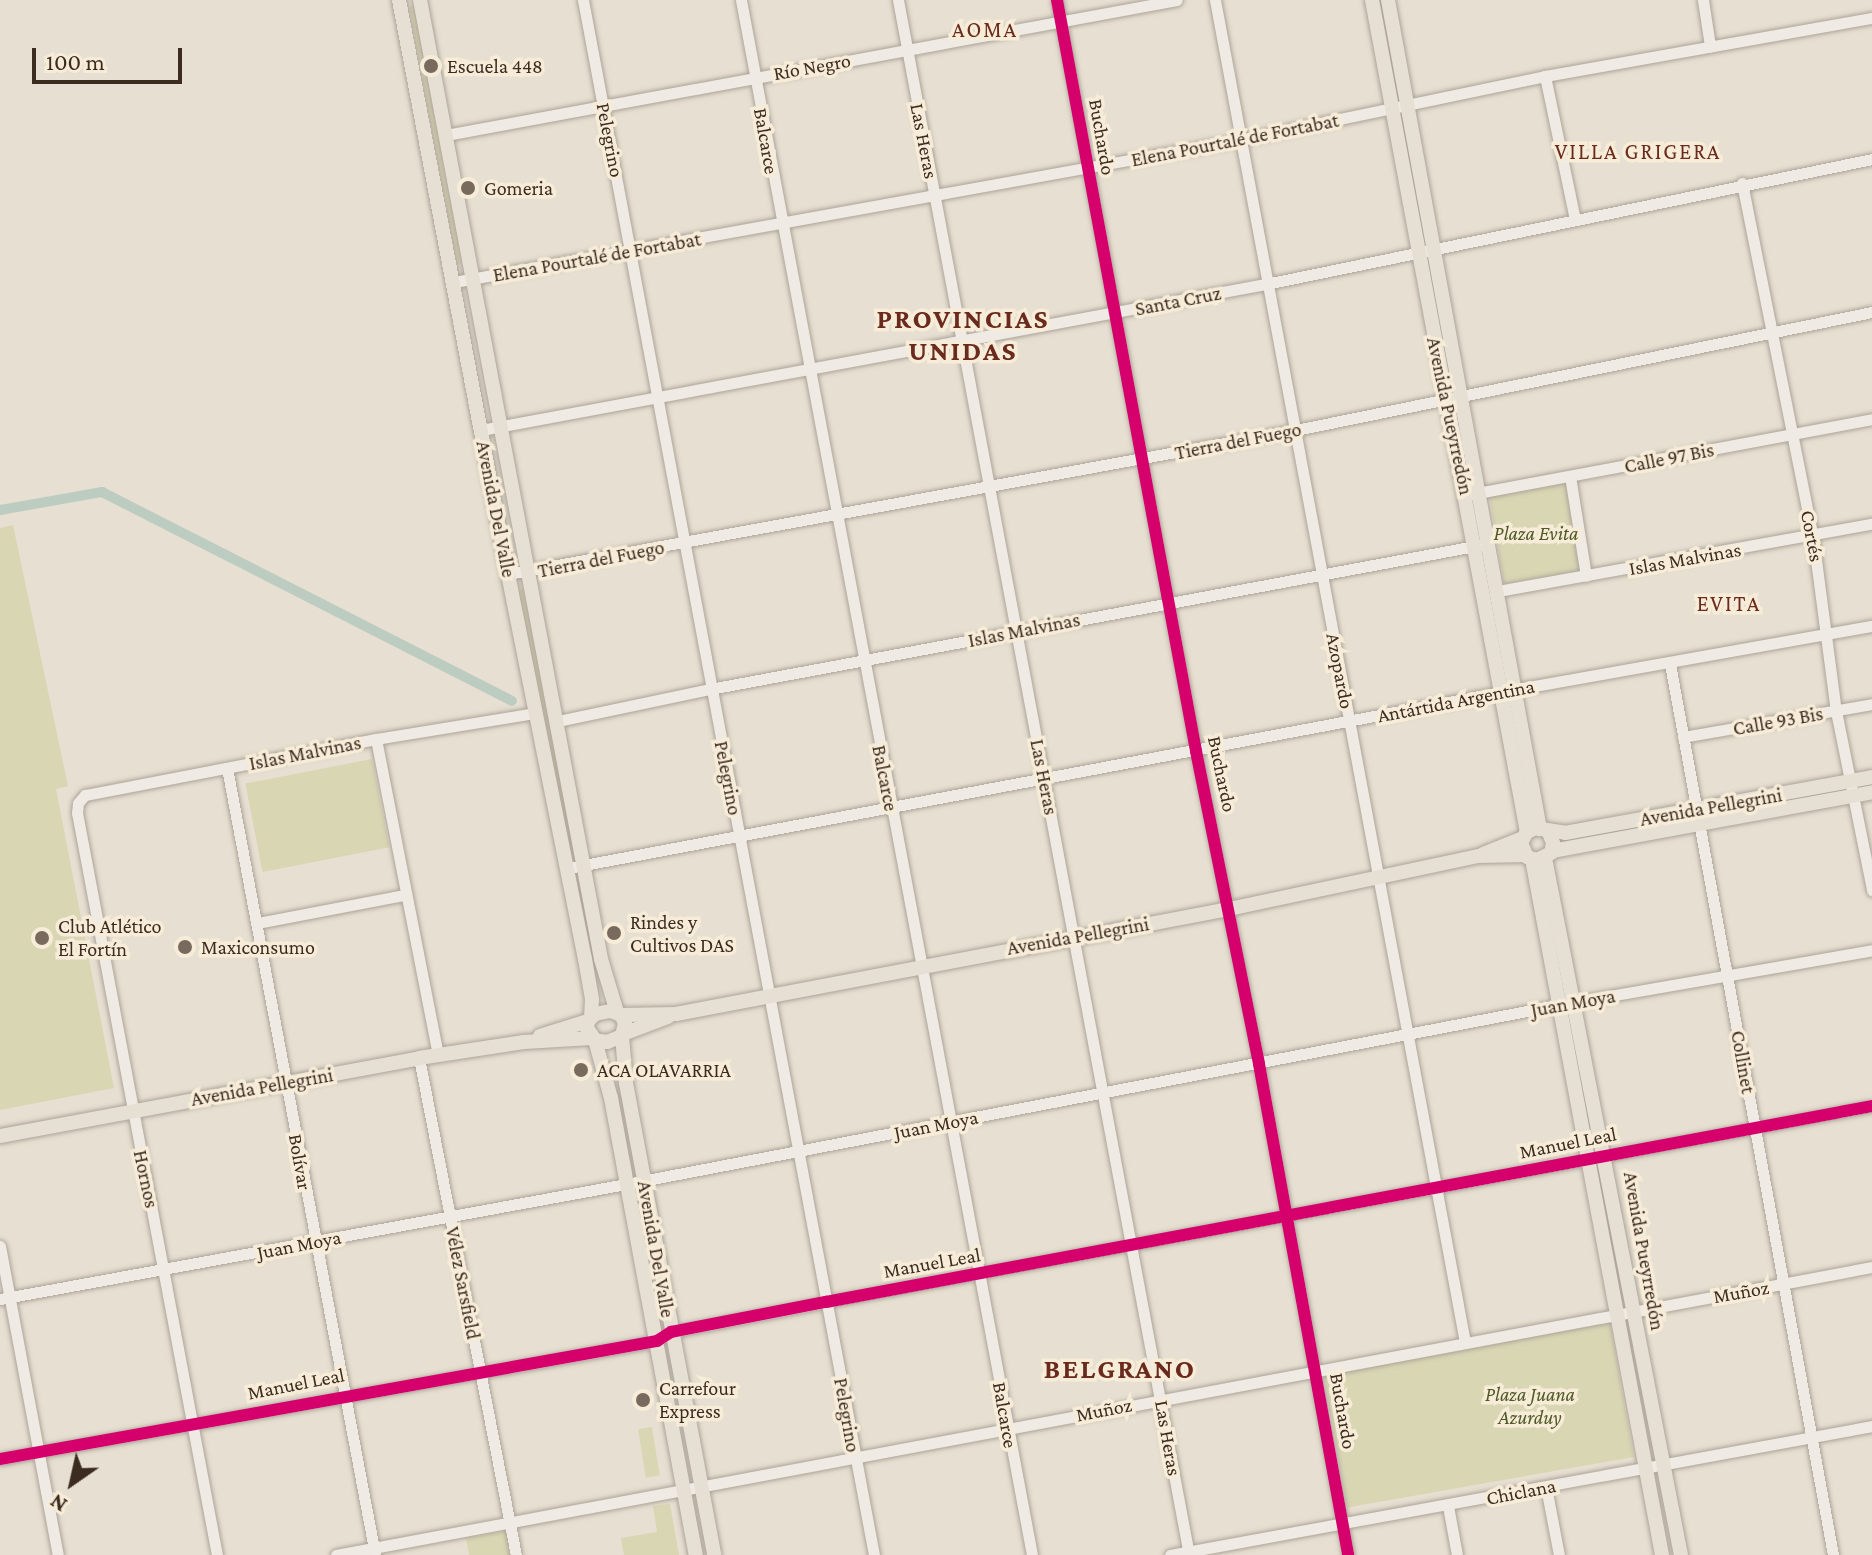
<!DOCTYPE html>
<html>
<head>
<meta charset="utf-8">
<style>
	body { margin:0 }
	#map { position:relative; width:1872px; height:1555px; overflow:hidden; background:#e7dfd1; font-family:"Crimson Pro",serif }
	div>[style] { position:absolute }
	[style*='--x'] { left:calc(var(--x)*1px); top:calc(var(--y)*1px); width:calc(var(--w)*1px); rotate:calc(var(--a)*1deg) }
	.green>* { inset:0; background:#d8d6b3; transform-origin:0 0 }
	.canal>* { height:10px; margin:-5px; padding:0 5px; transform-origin:5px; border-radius:5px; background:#bcccc1 }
	.roads { filter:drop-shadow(0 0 2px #aca499) drop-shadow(0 0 2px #aca499) }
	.minor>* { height:11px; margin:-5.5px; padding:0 5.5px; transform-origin:5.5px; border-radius:5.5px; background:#efeae3 }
	.major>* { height:14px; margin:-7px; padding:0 7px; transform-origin:7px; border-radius:7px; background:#e6e0d4 }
	.cycleway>* { height:12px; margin:-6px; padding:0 6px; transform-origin:6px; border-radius:6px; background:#d6006c }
	.dots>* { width:22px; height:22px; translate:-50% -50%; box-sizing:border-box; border:4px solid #f7ecd8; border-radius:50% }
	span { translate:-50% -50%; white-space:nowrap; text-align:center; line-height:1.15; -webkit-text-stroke:7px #f7ecd8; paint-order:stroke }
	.poi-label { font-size:20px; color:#3c2c20 }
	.left { translate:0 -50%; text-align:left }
	.street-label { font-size:20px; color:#3c2c20 }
	.park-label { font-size:20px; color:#4f5926; font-style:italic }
	.neighbourhood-label { font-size:22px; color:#6a2a1e; letter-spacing:2px }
	.district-label { font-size:28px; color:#6a2a1e; font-weight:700; letter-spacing:2px }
	.north { position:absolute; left:32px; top:1443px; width:80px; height:80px; -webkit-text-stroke:6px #f7ecd8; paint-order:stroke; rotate:214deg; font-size:22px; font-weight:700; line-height:32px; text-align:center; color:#3c2c20 }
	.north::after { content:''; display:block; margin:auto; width:28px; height:36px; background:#3c2c20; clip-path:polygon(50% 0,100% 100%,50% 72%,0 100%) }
	.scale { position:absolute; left:32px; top:48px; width:150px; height:36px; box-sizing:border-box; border:4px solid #3c2c20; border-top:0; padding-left:10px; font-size:24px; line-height:28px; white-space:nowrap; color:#3c2c20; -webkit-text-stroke:6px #f7ecd8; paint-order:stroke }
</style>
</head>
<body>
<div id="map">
	<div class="green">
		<div style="clip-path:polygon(415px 6px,462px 263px,457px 264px,409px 7px)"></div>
		<div style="clip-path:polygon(1561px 484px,1567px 485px,1582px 570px,1504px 584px,1490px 497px)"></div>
		<div style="clip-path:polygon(13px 525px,68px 786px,56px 789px,114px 1088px,0 1110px,0 528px)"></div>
		<div style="clip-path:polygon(524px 589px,577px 853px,572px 854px,518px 590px)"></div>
		<div style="left:372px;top:759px;width:90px;height:129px;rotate:79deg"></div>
		<div style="left:1610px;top:1322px;width:137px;height:291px;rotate:80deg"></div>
		<div style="left:652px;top:1427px;width:49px;height:14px;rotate:81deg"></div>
		<div style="clip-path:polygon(670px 1504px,679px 1555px,624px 1555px,621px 1538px,657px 1532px,653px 1506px)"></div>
		<div style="clip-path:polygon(506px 1531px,510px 1555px,469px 1555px,466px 1538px)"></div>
	</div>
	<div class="canal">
		<div style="--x:0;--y:510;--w:104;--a:-10"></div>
		<div style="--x:102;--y:492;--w:460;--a:27"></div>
	</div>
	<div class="roads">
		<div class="minor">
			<div style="--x:583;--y:0;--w:1582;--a:79.4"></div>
			<div style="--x:741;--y:0;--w:1582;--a:79.4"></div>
			<div style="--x:898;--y:0;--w:1582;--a:79.4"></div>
			<div style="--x:1057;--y:0;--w:764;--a:79.51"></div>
			<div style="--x:1196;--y:751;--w:319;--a:78.6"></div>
			<div style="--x:1259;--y:1064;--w:499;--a:79.7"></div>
			<div style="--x:1215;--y:0;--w:1365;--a:79.45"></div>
			<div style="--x:1703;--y:0;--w:47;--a:81.3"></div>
			<div style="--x:1545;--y:76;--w:146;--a:78.2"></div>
			<div style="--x:446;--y:135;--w:743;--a:-10.46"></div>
			<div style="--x:1742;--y:183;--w:361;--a:78.7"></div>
			<div style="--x:1813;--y:537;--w:176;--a:82.5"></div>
			<div style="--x:1836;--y:711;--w:183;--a:78.6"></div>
			<div style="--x:454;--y:282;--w:798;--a:-10.25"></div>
			<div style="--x:1239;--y:140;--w:313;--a:-11.8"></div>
			<div style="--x:1545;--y:76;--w:332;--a:-10.1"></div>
			<div style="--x:481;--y:430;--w:798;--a:-10.54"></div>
			<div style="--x:1266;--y:284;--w:619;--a:-11.65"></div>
			<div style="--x:1570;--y:476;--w:101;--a:80.9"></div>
			<div style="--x:1472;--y:494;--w:407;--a:-10.6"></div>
			<div style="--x:508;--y:574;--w:801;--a:-10.36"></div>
			<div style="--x:1296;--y:430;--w:588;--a:-11.58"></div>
			<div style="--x:1498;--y:591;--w:380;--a:-10.2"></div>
			<div style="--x:1670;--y:664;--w:906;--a:79.63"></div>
			<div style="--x:558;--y:721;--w:155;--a:-11.9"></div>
			<div style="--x:710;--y:689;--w:783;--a:-10.59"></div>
			<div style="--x:1683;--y:737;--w:192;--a:-9.9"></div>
			<div style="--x:376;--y:739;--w:322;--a:78.9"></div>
			<div style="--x:227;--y:768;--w:800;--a:79.34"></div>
			<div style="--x:568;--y:868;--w:966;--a:-10.68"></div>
			<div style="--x:1517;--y:689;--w:361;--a:-10.1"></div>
			<div style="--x:257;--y:923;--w:150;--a:-10.8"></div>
			<div style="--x:419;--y:1058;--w:506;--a:78.96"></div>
			<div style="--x:0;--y:1246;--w:314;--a:79.4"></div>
			<div style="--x:0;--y:1299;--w:636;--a:-10.41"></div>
			<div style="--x:626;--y:1184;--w:949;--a:-10.87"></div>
			<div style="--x:1558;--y:1005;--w:319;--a:-9.9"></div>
			<div style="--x:0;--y:1459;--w:668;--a:-10.18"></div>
			<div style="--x:657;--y:1341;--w:17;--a:-33"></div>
			<div style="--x:671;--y:1332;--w:158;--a:-11"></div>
			<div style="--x:826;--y:1302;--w:1064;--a:-10.61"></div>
			<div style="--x:1546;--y:1487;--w:69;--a:79.2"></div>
			<div style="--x:1448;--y:1506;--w:50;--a:79.6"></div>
			<div style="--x:217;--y:1555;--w:755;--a:-100.68"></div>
			<div style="--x:77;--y:813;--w:10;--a:-84"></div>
			<div style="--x:78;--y:803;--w:11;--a:-49"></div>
			<div style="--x:85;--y:795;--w:296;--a:-10.9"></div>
			<div style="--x:376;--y:739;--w:161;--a:-9.3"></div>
			<div style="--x:336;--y:1555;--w:1563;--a:-10.62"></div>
			<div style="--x:1170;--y:1555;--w:714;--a:-10.41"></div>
		</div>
		<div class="major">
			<div style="--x:399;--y:0;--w:584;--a:79.25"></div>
			<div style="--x:508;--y:574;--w:393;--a:78.7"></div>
			<div style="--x:585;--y:959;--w:41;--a:80.1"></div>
			<div style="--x:592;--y:999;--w:18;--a:93"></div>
			<div style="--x:420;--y:0;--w:976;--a:79.31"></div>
			<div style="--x:601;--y:959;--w:55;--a:73.2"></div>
			<div style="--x:1372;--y:0;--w:846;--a:79.45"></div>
			<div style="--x:1388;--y:0;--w:843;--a:79.61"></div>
			<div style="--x:1549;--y:833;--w:11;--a:68"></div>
			<div style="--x:1553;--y:843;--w:10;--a:101"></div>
			<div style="--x:1551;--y:853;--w:16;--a:153"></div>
			<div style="--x:1537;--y:860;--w:10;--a:-163"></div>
			<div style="--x:1527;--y:857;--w:15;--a:-113"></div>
			<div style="--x:1521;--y:843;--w:11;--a:-63"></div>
			<div style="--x:1526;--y:833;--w:10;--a:-29"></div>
			<div style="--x:1535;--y:828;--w:30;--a:9"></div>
			<div style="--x:1565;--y:833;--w:312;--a:-10.3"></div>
			<div style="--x:1552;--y:851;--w:325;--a:-10.4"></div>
			<div style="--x:1483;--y:854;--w:43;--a:-21.8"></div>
			<div style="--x:1545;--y:858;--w:710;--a:78.96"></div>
			<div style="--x:1532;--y:859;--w:708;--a:79.42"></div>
			<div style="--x:621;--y:1015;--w:55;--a:-1"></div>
			<div style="--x:676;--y:1014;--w:563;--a:-10.75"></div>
			<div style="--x:1229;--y:909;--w:256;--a:-12"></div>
			<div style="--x:1479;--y:856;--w:47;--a:-1.2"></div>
			<div style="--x:623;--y:1034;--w:48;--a:-20.7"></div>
			<div style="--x:540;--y:1036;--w:50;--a:-17.4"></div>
			<div style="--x:622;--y:1036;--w:16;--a:158"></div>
			<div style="--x:607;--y:1042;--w:12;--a:-171"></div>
			<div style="--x:595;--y:1040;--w:14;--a:-124"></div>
			<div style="--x:587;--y:1028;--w:7;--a:-82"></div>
			<div style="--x:588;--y:1021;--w:10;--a:-45"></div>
			<div style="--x:595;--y:1014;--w:16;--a:-11"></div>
			<div style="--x:611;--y:1011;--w:11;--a:22"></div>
			<div style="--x:621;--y:1015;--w:9;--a:63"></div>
			<div style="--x:625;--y:1023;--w:13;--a:103"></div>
			<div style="--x:622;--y:1036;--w:47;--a:85.1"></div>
			<div style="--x:626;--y:1083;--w:480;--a:79.4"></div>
			<div style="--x:595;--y:1040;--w:60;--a:74.6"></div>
			<div style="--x:611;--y:1098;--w:465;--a:79.5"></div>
			<div style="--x:0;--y:1136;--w:426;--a:-10.5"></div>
			<div style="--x:419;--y:1058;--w:106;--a:-8.7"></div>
			<div style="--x:524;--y:1042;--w:68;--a:-3.4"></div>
		</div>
	</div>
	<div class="cycleway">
		<div style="--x:1057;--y:0;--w:764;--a:79.51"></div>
		<div style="--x:1196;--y:751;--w:319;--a:78.6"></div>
		<div style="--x:1259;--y:1064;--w:499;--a:79.7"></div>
		<div style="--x:0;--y:1459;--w:668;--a:-10.18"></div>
		<div style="--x:657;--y:1341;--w:17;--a:-33"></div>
		<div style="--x:671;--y:1332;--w:158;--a:-11"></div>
		<div style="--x:826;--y:1302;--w:1064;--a:-10.61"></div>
	</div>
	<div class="dots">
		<div style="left:431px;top:66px;background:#786b5e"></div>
		<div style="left:468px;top:188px;background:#786b5e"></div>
		<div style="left:614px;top:933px;background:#786b5e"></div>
		<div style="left:42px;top:938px;background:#786b5e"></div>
		<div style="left:185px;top:947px;background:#786b5e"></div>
		<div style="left:581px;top:1070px;background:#786b5e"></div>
		<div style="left:643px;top:1400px;background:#786b5e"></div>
	</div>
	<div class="poi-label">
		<span class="left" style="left:447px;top:66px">Escuela 448</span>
		<span class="left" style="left:484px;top:188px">Gomeria</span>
		<span class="left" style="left:630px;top:934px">Rindes y<br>Cultivos DAS</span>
		<span class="left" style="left:58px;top:938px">Club Atlético<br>El Fortín</span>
		<span class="left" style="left:201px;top:947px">Maxiconsumo</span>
		<span class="left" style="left:597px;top:1070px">ACA OLAVARRIA</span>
		<span class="left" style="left:659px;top:1400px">Carrefour<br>Express</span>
	</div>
	<div class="street-label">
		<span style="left:812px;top:67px;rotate:-10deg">Río Negro</span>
		<span style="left:1102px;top:137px;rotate:80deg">Buchardo</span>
		<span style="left:610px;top:140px;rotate:79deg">Pelegrino</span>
		<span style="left:1235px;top:140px;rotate:-11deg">Elena Pourtalé de Fortabat</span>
		<span style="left:766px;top:141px;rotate:80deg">Balcarce</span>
		<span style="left:924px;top:141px;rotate:79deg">Las Heras</span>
		<span style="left:597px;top:257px;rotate:-10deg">Elena Pourtalé de Fortabat</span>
		<span style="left:1178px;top:301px;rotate:-11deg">Santa Cruz</span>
		<span style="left:1450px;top:416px;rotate:78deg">Avenida Pueyrredón</span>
		<span style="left:1238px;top:441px;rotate:-11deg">Tierra del Fuego</span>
		<span style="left:1669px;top:458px;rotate:-11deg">Calle 97 Bis</span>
		<span style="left:496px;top:509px;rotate:79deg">Avenida Del Valle</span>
		<span style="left:1812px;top:536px;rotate:79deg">Cortés</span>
		<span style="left:601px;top:559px;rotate:-11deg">Tierra del Fuego</span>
		<span style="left:1685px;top:559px;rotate:-10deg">Islas Malvinas</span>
		<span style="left:1024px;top:630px;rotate:-11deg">Islas Malvinas</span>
		<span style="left:1340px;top:671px;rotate:79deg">Azopardo</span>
		<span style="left:1456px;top:701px;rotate:-11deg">Antártida Argentina</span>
		<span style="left:1778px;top:721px;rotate:-10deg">Calle 93 Bis</span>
		<span style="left:305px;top:753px;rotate:-11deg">Islas Malvinas</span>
		<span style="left:1222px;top:774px;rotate:78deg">Buchardo</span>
		<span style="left:1044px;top:777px;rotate:79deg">Las Heras</span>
		<span style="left:728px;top:778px;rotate:79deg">Pelegrino</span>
		<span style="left:885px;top:778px;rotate:79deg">Balcarce</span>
		<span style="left:1711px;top:807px;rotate:-10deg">Avenida Pellegrini</span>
		<span style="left:1078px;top:936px;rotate:-10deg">Avenida Pellegrini</span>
		<span style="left:1573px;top:1003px;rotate:-10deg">Juan Moya</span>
		<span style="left:1743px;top:1062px;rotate:80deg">Collinet</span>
		<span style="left:262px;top:1087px;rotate:-10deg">Avenida Pellegrini</span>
		<span style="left:936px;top:1125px;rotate:-11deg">Juan Moya</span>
		<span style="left:1568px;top:1143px;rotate:-11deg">Manuel Leal</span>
		<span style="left:300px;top:1162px;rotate:80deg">Bolívar</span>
		<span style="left:146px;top:1179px;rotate:78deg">Hornos</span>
		<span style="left:299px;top:1245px;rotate:-11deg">Juan Moya</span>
		<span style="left:656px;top:1249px;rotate:80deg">Avenida Del Valle</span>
		<span style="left:1644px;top:1251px;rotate:80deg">Avenida Pueyrredón</span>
		<span style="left:932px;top:1263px;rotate:-10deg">Manuel Leal</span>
		<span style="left:463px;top:1283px;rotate:79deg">Vélez Sarsfield</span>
		<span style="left:1741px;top:1292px;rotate:-10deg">Muñoz</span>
		<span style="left:296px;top:1384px;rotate:-11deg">Manuel Leal</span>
		<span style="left:1104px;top:1410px;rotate:-11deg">Muñoz</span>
		<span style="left:1343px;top:1411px;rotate:80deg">Buchardo</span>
		<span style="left:847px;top:1415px;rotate:80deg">Pelegrino</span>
		<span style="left:1005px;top:1415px;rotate:80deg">Balcarce</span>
		<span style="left:1168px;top:1438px;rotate:80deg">Las Heras</span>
		<span style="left:1521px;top:1492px;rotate:-11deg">Chiclana</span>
	</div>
	<div class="park-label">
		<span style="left:1536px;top:533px">Plaza Evita</span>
		<span style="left:1530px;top:1406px">Plaza Juana<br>Azurduy</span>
	</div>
	<div class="neighbourhood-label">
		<span style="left:985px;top:30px">AOMA</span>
		<span style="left:1638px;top:152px">VILLA GRIGERA</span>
		<span style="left:1729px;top:604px">EVITA</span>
	</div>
	<div class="district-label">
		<span style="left:963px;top:335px">PROVINCIAS<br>UNIDAS</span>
		<span style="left:1120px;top:1369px">BELGRANO</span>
	</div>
	<div class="north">N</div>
	<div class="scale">100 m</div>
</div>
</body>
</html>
